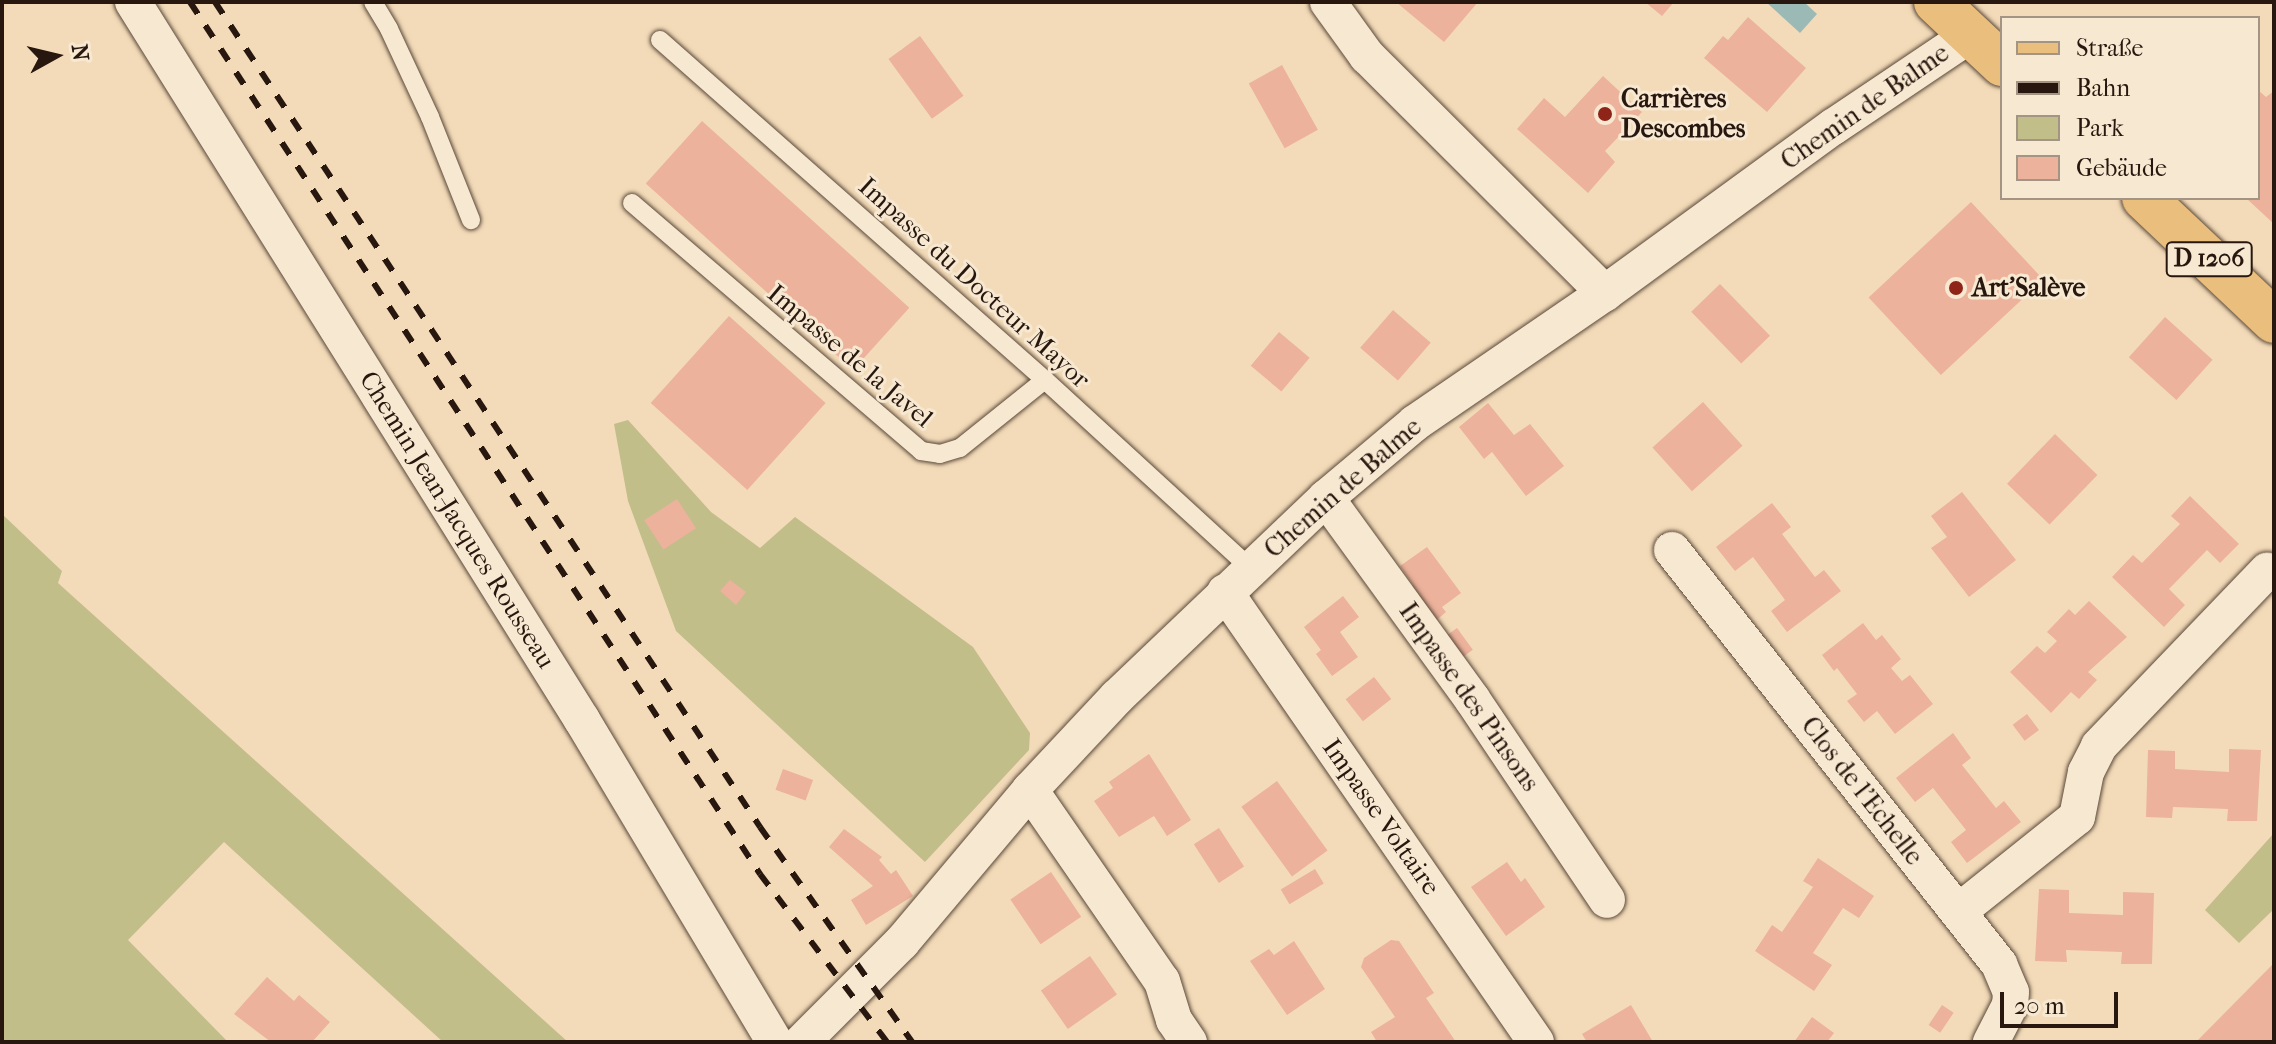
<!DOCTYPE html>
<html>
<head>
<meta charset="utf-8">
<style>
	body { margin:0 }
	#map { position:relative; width:2276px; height:1044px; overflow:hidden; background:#f3dbb9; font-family:"IM FELL French Canon",serif }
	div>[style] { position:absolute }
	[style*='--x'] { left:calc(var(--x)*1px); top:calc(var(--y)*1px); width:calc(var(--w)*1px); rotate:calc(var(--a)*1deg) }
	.green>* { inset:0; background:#c2be8a }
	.water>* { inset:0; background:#9cbab5 }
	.building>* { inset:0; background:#ecb29b; transform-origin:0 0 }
	.roads { filter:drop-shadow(0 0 2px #5a4839) drop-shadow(0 0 2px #5a4839) }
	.lane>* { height:18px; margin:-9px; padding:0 9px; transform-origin:9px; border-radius:9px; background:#f7e8d2 }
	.street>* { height:36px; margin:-18px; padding:0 18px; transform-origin:18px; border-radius:18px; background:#f7e8d2 }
	.primary>* { height:44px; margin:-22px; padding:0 22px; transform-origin:22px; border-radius:22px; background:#eabe7c }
	.rail>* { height:6px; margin-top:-3px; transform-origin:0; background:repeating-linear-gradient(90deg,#27170e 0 14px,transparent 0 28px) }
	.dots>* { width:22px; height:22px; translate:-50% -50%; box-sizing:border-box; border:4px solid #f7e8d2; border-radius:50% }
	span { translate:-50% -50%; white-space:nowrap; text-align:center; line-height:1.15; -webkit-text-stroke:6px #f7e8d2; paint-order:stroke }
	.shield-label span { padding:2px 6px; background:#f7e8d2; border:2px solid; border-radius:6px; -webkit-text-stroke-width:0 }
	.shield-label { font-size:24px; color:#27170e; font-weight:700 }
	.poi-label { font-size:26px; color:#27170e; font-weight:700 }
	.left { translate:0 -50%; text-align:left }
	.street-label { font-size:26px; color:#27170e }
	.frame { position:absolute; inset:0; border:4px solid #27170e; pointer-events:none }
	.legend { position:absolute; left:2000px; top:16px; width:260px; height:184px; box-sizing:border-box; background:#f7e8d2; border:2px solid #a49484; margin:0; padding:10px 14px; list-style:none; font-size:24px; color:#27170e }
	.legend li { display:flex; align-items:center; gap:16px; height:40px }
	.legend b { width:40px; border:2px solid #a49484 }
	.north { position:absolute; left:16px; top:16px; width:80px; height:80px; -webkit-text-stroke:6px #f7e8d2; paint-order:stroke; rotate:82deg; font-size:22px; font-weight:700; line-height:32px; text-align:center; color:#27170e }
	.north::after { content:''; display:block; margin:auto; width:28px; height:36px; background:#27170e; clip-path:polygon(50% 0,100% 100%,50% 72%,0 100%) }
	.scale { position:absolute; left:2000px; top:992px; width:118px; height:36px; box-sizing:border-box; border:4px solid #27170e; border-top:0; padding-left:10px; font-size:24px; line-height:28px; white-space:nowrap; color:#27170e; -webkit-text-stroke:6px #f7e8d2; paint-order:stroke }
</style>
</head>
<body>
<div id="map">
	<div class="green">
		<div style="clip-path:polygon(628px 420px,711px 512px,760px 548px,795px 517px,973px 647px,1030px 733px,1029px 750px,925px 862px,676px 631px,628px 501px,614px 424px)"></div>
		<div style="clip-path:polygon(2px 514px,62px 571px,58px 583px,568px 1042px,443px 1042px,224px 842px,128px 940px,228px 1042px,2px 1042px)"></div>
		<div style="clip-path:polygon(2274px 833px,2274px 909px,2239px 943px,2205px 910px)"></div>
	</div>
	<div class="water">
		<div style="clip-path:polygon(1766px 2px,1804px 2px,1817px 14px,1800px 33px)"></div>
	</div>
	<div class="building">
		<div style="clip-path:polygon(1396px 2px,1478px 2px,1444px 42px)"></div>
		<div style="clip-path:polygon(1645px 2px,1674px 2px,1662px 16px)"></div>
		<div style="clip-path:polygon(1748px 17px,1806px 68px,1767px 112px,1704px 58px,1723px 36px,1728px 40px)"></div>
		<div style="left:920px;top:36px;width:74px;height:39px;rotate:54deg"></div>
		<div style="left:1282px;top:65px;width:74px;height:38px;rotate:61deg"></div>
		<div style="clip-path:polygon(1603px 76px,1642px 112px,1605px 151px,1615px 162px,1588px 193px,1517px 129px,1544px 98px,1565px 117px)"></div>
		<div style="clip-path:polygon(2258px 90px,2266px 97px,2274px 91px,2274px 224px,2246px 198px,2258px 198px)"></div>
		<div style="left:702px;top:121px;width:279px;height:84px;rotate:42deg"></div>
		<div style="left:1971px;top:202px;width:106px;height:140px;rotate:47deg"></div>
		<div style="left:1720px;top:284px;width:72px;height:40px;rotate:46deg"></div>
		<div style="left:1393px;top:310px;width:50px;height:50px;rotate:41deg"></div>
		<div style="left:729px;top:316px;width:130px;height:117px;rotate:42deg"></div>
		<div style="left:2165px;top:317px;width:64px;height:54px;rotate:42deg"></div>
		<div style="left:1279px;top:332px;width:40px;height:44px;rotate:40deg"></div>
		<div style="left:1703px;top:402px;width:59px;height:68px;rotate:48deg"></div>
		<div style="clip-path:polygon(1488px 403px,1514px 435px,1530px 424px,1564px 466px,1526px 496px,1492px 452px,1484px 459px,1459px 427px)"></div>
		<div style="left:2055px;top:434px;width:59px;height:69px;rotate:44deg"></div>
		<div style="clip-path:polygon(1962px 492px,2016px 560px,1969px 597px,1931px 548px,1947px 537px,1931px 516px)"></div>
		<div style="clip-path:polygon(2190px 496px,2239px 544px,2220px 563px,2207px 550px,2169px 589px,2185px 605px,2164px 627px,2112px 577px,2133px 555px,2142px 563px,2180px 524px,2171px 516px)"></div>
		<div style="left:677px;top:499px;width:35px;height:39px;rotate:57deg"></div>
		<div style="clip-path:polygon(1772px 503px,1791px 527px,1782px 534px,1815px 577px,1824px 570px,1841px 591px,1787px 632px,1771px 611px,1785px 600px,1753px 557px,1735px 571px,1716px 547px)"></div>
		<div style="clip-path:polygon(1427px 547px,1461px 593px,1442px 607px,1446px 612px,1433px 623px,1408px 588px,1413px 585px,1400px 566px)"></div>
		<div style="clip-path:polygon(730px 580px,746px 592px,736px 605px,720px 591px)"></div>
		<div style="clip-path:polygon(1343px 596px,1359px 617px,1340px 632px,1358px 657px,1332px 676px,1316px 654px,1321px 650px,1304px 627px)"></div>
		<div style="clip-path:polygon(2089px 601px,2127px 637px,2088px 672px,2097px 680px,2079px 699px,2071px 692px,2051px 713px,2010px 672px,2037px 646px,2045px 653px,2057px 641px,2047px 632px,2069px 609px,2075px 615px)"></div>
		<div style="clip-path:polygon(1863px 623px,1876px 640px,1882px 635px,1901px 659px,1891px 668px,1902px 681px,1910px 675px,1933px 704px,1895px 734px,1877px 711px,1864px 722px,1847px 701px,1857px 694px,1837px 668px,1834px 671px,1822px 655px)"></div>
		<div style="left:1457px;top:628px;width:27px;height:17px;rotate:54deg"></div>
		<div style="left:1374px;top:677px;width:28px;height:36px;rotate:52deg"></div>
		<div style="left:2027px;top:714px;width:20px;height:18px;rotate:53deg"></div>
		<div style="clip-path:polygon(1953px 733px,1971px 758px,1962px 765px,1996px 808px,2004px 801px,2021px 822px,1967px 863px,1951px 842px,1966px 830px,1933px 788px,1915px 802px,1896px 778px)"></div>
		<div style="clip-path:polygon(2229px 749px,2261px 750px,2257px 821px,2227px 821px,2228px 809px,2173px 807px,2172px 818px,2146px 817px,2148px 750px,2175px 751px,2175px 769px,2229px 772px)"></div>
		<div style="clip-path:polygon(1149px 754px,1191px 820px,1167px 836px,1154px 816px,1119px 837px,1094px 801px,1113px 788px,1109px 782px)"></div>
		<div style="left:783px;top:769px;width:32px;height:22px;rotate:20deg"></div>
		<div style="left:1277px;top:781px;width:86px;height:44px;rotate:54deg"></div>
		<div style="left:1219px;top:828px;width:46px;height:30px;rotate:57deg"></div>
		<div style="clip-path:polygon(844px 829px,882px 857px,879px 860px,891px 874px,896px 870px,913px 896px,866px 925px,851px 900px,873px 886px,829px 847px)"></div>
		<div style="clip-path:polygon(1818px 858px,1874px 896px,1859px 918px,1843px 908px,1813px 953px,1832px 965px,1814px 991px,1755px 951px,1772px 925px,1782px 932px,1813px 887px,1803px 881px)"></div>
		<div style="clip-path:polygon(1507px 862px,1521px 882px,1525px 878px,1545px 907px,1506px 936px,1471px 887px)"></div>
		<div style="left:1315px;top:869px;width:17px;height:40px;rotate:59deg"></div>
		<div style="left:1051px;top:872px;width:54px;height:49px;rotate:56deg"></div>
		<div style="clip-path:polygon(2039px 889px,2069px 890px,2069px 913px,2123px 915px,2123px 892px,2154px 893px,2152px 964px,2121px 964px,2122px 952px,2066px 950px,2067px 962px,2035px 961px)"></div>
		<div style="clip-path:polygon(1391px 940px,1399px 941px,1434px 993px,1426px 998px,1456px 1042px,1377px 1042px,1371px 1032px,1395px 1017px,1361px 967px,1364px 958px)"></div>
		<div style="clip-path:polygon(1294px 941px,1325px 989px,1287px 1015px,1250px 961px,1269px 949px,1274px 955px)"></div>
		<div style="left:1090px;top:956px;width:47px;height:60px;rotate:55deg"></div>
		<div style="clip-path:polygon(2274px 963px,2274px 1042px,2196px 1042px)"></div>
		<div style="clip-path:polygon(267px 977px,294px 1001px,299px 995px,330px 1022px,312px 1042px,271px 1042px,234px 1014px)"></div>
		<div style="clip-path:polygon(1631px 1005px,1653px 1042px,1587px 1042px,1582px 1034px)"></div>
		<div style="left:1942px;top:1005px;width:14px;height:24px;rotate:34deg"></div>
		<div style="clip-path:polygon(1812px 1017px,1834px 1033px,1827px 1042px,1794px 1042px)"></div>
	</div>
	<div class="roads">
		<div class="lane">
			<div style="--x:373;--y:2;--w:31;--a:59"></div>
			<div style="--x:389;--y:29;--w:97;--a:65"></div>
			<div style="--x:430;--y:117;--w:111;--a:68.3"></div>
			<div style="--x:660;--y:40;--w:514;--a:41.45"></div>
			<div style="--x:1045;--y:380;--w:280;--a:42.5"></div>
			<div style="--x:632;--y:203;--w:381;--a:40.6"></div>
			<div style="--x:921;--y:451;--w:19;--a:9"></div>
			<div style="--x:940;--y:454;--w:21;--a:-17"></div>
			<div style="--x:960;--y:448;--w:109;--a:-38.7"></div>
		</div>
		<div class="street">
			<div style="--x:133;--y:2;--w:847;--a:57.98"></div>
			<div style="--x:582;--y:720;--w:375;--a:59.1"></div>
			<div style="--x:1328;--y:2;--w:67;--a:54.2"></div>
			<div style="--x:1367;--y:56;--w:336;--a:44.9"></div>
			<div style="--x:1326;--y:498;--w:248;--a:54"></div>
			<div style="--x:1472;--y:699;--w:242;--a:56.1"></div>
			<div style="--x:1672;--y:550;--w:528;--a:51.7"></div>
			<div style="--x:1999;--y:964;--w:30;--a:67"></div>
			<div style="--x:2011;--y:992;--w:13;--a:94"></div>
			<div style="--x:2010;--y:1005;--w:42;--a:117.2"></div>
			<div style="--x:1225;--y:592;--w:547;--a:55.35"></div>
			<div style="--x:1030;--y:790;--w:232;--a:55.4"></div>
			<div style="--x:1162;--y:981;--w:41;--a:72.9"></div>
			<div style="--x:1174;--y:1020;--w:27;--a:56"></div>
			<div style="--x:1958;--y:912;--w:152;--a:-38.6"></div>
			<div style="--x:2077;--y:817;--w:46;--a:-78.7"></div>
			<div style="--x:2086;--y:772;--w:29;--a:-63"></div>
			<div style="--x:2099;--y:746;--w:243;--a:-46.2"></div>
			<div style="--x:802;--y:1042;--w:141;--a:-45"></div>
			<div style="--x:902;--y:942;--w:199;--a:-49.9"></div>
			<div style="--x:1030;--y:790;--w:127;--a:-46.9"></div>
			<div style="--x:1117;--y:697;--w:289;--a:-43.6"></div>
			<div style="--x:1326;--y:498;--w:116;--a:-40.1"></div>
			<div style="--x:1415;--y:423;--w:230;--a:-34.4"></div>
			<div style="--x:1605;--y:293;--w:282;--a:-36.1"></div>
			<div style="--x:1833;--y:127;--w:165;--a:-33.9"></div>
		</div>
		<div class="primary">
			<div style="--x:1936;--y:2;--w:91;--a:43.2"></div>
			<div style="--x:2144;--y:198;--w:179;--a:43.4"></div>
		</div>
	</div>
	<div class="rail">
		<div style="--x:190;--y:2;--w:1042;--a:56.83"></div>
		<div style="--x:760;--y:874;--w:211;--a:52.9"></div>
		<div style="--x:215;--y:2;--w:989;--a:56.55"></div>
		<div style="--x:760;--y:827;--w:263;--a:54.7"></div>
	</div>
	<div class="dots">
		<div style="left:1605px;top:114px;background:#8f2418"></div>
		<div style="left:1956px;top:288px;background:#8f2418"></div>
	</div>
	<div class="shield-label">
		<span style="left:2209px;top:259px">D 1206</span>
	</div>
	<div class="poi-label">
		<span class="left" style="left:1621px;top:114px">Carrières<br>Descombes</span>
		<span class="left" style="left:1972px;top:288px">Art’Salève</span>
	</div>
	<div class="street-label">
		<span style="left:1865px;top:107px;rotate:-35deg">Chemin de Balme</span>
		<span style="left:974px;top:283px;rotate:42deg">Impasse du Docteur Mayor</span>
		<span style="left:850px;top:356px;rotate:40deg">Impasse de la Javel</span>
		<span style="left:1343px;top:488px;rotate:-41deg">Chemin de Balme</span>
		<span style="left:457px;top:520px;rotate:58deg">Chemin Jean-Jacques Rousseau</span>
		<span style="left:1469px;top:697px;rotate:55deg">Impasse des Pinsons</span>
		<span style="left:1862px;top:791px;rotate:52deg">Clos de l'Echelle</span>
		<span style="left:1381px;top:817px;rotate:55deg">Impasse Voltaire</span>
	</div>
	<div class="frame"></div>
	<ul class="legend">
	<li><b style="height:10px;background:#eabe7c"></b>Straße</li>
	<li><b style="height:10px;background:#27170e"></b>Bahn</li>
	<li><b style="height:22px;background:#c2be8a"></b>Park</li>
	<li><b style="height:22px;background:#ecb29b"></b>Gebäude</li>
	</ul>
	<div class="north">N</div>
	<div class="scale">20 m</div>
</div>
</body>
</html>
